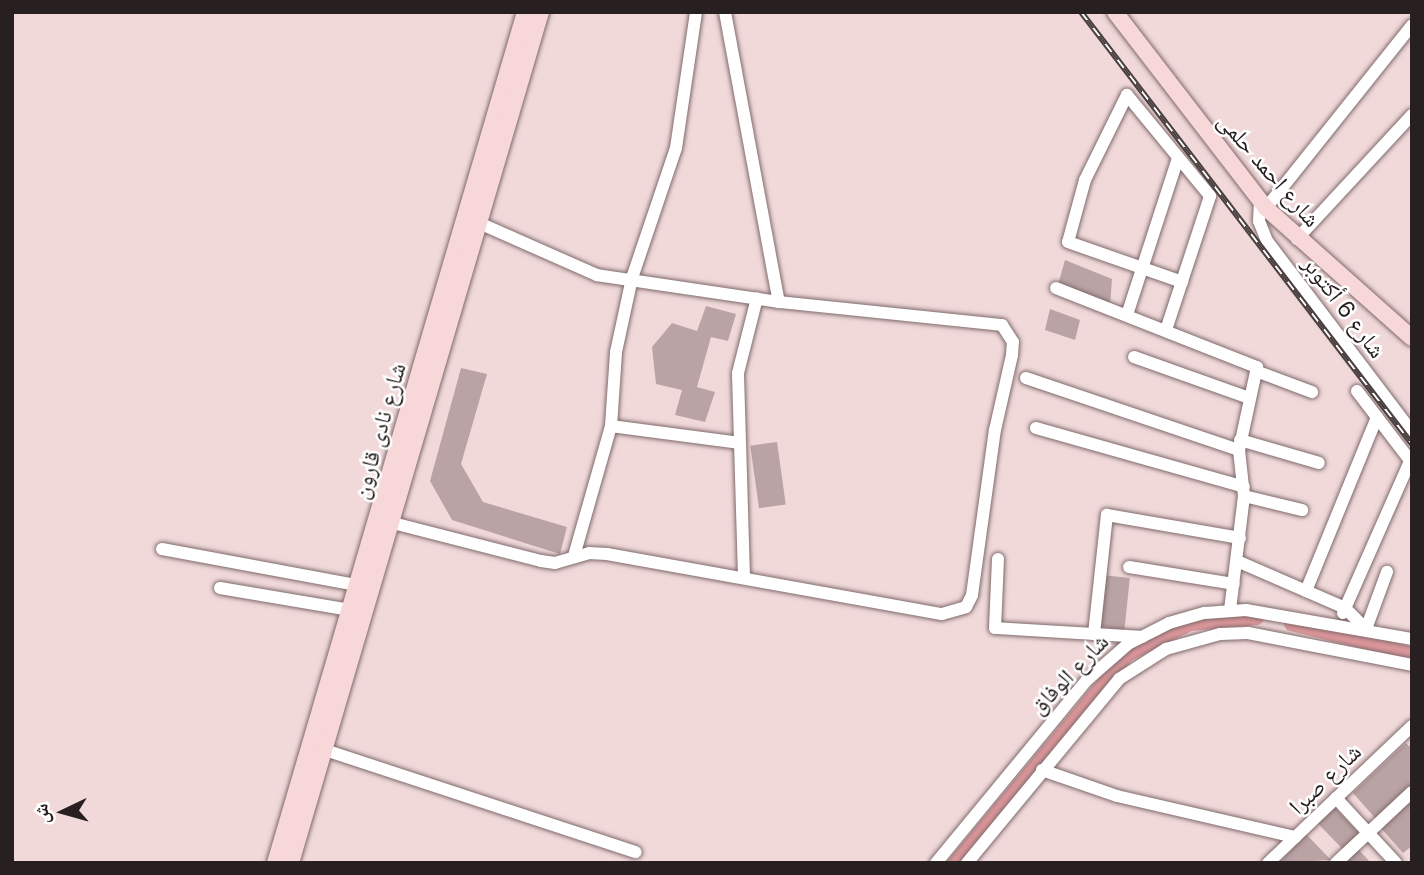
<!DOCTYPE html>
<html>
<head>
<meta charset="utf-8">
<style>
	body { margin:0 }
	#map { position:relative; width:1424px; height:875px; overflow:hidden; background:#f1d9da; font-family:Poppins,"Noto Naskh Arabic",sans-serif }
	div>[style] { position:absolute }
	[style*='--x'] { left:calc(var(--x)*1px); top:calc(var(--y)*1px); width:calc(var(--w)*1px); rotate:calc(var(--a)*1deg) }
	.canal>* { height:14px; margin:-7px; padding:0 7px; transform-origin:7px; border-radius:7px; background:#dd979b }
	.building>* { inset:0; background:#baa3a4; transform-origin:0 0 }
	.roads { filter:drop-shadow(0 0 2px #7f6a6b) drop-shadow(0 0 2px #7f6a6b) }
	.minor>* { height:12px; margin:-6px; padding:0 6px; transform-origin:6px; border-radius:6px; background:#fff }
	.major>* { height:16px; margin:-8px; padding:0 8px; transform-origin:8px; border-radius:8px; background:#f8d7d9 }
	.rail>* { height:6px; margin-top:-3px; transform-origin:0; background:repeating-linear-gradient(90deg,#fff 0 10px,#493f3f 0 20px); box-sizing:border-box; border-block:2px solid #493f3f }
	span { translate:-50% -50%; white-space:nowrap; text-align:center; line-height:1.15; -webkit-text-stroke:5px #fff; paint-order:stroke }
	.street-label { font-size:23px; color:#282020 }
	.frame { position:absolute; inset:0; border:14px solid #282020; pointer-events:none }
	.north { position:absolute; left:28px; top:777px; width:70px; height:70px; -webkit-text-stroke:5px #fff; paint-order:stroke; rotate:265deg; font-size:19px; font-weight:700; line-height:28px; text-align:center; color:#282020 }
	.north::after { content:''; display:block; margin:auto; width:24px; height:32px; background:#282020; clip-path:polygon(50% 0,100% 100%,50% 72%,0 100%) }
</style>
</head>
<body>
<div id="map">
	<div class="canal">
		<div style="--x:1291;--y:624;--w:125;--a:13.9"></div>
		<div style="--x:955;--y:863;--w:270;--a:-50.4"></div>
		<div style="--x:1127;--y:655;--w:70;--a:-26.2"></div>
		<div style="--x:1190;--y:624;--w:67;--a:-5.1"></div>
	</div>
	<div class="building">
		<div style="clip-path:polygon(1065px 260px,1112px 279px,1110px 306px,1058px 285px)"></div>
		<div style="clip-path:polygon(706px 306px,736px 314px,728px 341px,711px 337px,697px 387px,715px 392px,705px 422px,675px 415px,682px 390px,656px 384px,652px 347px,672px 323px,697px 331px)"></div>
		<div style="clip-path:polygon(1050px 309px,1080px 320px,1075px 340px,1045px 330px)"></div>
		<div style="clip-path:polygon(461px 368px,487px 374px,461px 464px,483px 502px,567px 527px,560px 554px,452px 520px,430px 481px)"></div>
		<div style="left:777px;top:442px;width:63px;height:27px;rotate:82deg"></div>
		<div style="left:1102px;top:575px;width:28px;height:52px;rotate:6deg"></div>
		<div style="clip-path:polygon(1406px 743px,1412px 749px,1412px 787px,1376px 819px,1353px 793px)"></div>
		<div style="clip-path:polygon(1412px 797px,1412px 846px,1403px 853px,1380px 827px)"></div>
		<div style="left:1334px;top:807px;width:37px;height:23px;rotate:46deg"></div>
		<div style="clip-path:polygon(1306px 834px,1331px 860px,1278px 863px,1283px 859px)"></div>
		<div style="clip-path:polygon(1358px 849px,1371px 863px,1343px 863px)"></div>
	</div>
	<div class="roads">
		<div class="minor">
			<div style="--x:725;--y:12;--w:295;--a:79.5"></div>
			<div style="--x:1260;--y:201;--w:20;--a:93"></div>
			<div style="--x:1259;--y:221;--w:22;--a:68"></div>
			<div style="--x:1267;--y:241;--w:240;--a:52.8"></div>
			<div style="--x:1266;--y:208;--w:234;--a:-51.4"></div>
			<div style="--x:1297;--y:239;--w:169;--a:-47.2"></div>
			<div style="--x:1056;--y:288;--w:216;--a:21.5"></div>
			<div style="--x:1257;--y:367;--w:85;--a:102.2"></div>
			<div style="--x:1127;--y:315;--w:165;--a:-72"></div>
			<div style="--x:1166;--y:330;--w:141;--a:-71.8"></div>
			<div style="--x:1210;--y:196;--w:131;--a:-129.4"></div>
			<div style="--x:1127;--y:95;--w:95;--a:116.3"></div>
			<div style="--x:1085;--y:180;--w:64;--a:105.3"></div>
			<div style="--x:1068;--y:242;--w:121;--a:19.3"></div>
			<div style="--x:1134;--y:357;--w:122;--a:19.6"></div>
			<div style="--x:1256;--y:371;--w:60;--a:20.6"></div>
			<div style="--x:1026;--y:378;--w:225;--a:18.7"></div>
			<div style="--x:1239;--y:450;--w:46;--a:83.8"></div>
			<div style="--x:1244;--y:496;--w:115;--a:97"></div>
			<div style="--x:1357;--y:391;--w:91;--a:52.6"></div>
			<div style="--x:611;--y:426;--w:130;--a:7.5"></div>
			<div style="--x:1036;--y:428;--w:216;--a:15.8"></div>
			<div style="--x:1240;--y:440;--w:82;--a:16.2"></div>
			<div style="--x:1244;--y:496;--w:60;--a:13.6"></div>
			<div style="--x:389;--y:522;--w:157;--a:14.4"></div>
			<div style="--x:541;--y:561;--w:14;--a:8"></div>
			<div style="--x:555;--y:563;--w:35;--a:-16"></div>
			<div style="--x:589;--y:553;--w:18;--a:3"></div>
			<div style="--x:607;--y:554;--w:340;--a:10.2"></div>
			<div style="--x:942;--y:614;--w:25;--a:-16"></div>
			<div style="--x:966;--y:607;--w:13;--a:-63"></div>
			<div style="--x:972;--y:595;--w:167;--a:-82.1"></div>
			<div style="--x:995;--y:430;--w:77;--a:-77.2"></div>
			<div style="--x:1012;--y:355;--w:13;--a:-86"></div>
			<div style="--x:1013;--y:342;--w:20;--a:-123"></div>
			<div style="--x:1002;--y:325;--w:224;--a:-174.1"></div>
			<div style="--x:779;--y:302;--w:184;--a:-171.6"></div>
			<div style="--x:597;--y:275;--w:129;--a:-156.2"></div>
			<div style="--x:162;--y:549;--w:198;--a:10.5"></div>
			<div style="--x:574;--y:556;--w:135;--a:-74.1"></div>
			<div style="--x:611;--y:426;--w:74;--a:-86.1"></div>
			<div style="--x:616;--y:352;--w:76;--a:-77.8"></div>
			<div style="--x:632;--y:278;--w:137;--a:-71.3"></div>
			<div style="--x:676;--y:148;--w:137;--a:-81.6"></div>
			<div style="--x:998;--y:559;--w:69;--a:92.5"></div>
			<div style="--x:995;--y:628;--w:147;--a:3.5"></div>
			<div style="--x:1237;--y:561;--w:118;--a:23.5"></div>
			<div style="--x:1345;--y:608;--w:30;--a:45"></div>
			<div style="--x:1366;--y:629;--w:61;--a:-69.8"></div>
			<div style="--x:1129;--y:567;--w:106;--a:9.2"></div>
			<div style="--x:744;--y:577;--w:204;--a:-91.7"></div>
			<div style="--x:738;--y:373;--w:77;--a:-75.8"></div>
			<div style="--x:220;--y:588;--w:132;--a:9.6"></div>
			<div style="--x:1306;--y:591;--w:188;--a:-67.8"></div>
			<div style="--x:1343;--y:613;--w:166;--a:-66.2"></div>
			<div style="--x:1094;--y:634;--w:120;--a:-83.8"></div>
			<div style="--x:1107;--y:515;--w:135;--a:9.8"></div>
			<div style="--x:325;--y:750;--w:327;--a:18.2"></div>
			<div style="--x:1042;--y:770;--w:79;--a:19.1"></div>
			<div style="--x:1117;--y:796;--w:183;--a:13"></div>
			<div style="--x:1336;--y:798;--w:88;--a:47.3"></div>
			<div style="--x:936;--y:863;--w:237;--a:-50.5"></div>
			<div style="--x:1087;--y:680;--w:55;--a:-41.3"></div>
			<div style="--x:1128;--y:644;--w:46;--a:-27.1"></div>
			<div style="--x:1169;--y:623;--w:37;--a:-16"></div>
			<div style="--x:1205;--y:613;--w:41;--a:-4.2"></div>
			<div style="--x:1246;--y:610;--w:169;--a:9.9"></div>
			<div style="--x:967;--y:863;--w:239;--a:-50.4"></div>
			<div style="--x:1119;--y:679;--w:56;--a:-32.6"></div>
			<div style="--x:1166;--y:649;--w:56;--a:-15.5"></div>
			<div style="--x:1220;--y:634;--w:28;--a:-2"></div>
			<div style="--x:1248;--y:633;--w:167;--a:11"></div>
			<div style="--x:1268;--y:863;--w:199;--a:-43.6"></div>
			<div style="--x:1336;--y:863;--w:104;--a:-43.1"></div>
		</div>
		<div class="major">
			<div style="--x:1115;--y:12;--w:247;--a:52.4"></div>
			<div style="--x:1266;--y:208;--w:195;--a:41.7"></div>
			<div style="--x:275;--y:863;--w:887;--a:-73.63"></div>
			<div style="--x:291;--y:863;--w:887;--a:-73.63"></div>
		</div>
	</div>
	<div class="rail">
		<div style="--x:1081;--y:12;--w:544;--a:52.54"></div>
	</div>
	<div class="street-label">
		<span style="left:1269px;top:170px;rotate:49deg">شارع احمد حلمى</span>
		<span style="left:1344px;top:307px;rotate:53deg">شارع 6 أكتوبر</span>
		<span style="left:379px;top:431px;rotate:-74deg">شارع نادى قارون</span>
		<span style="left:1069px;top:674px;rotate:-46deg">شارع الوفاق</span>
		<span style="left:1325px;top:779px;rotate:-44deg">شارع صبرا</span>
	</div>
	<div class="frame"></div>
	<div class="north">ش</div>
</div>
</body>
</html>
